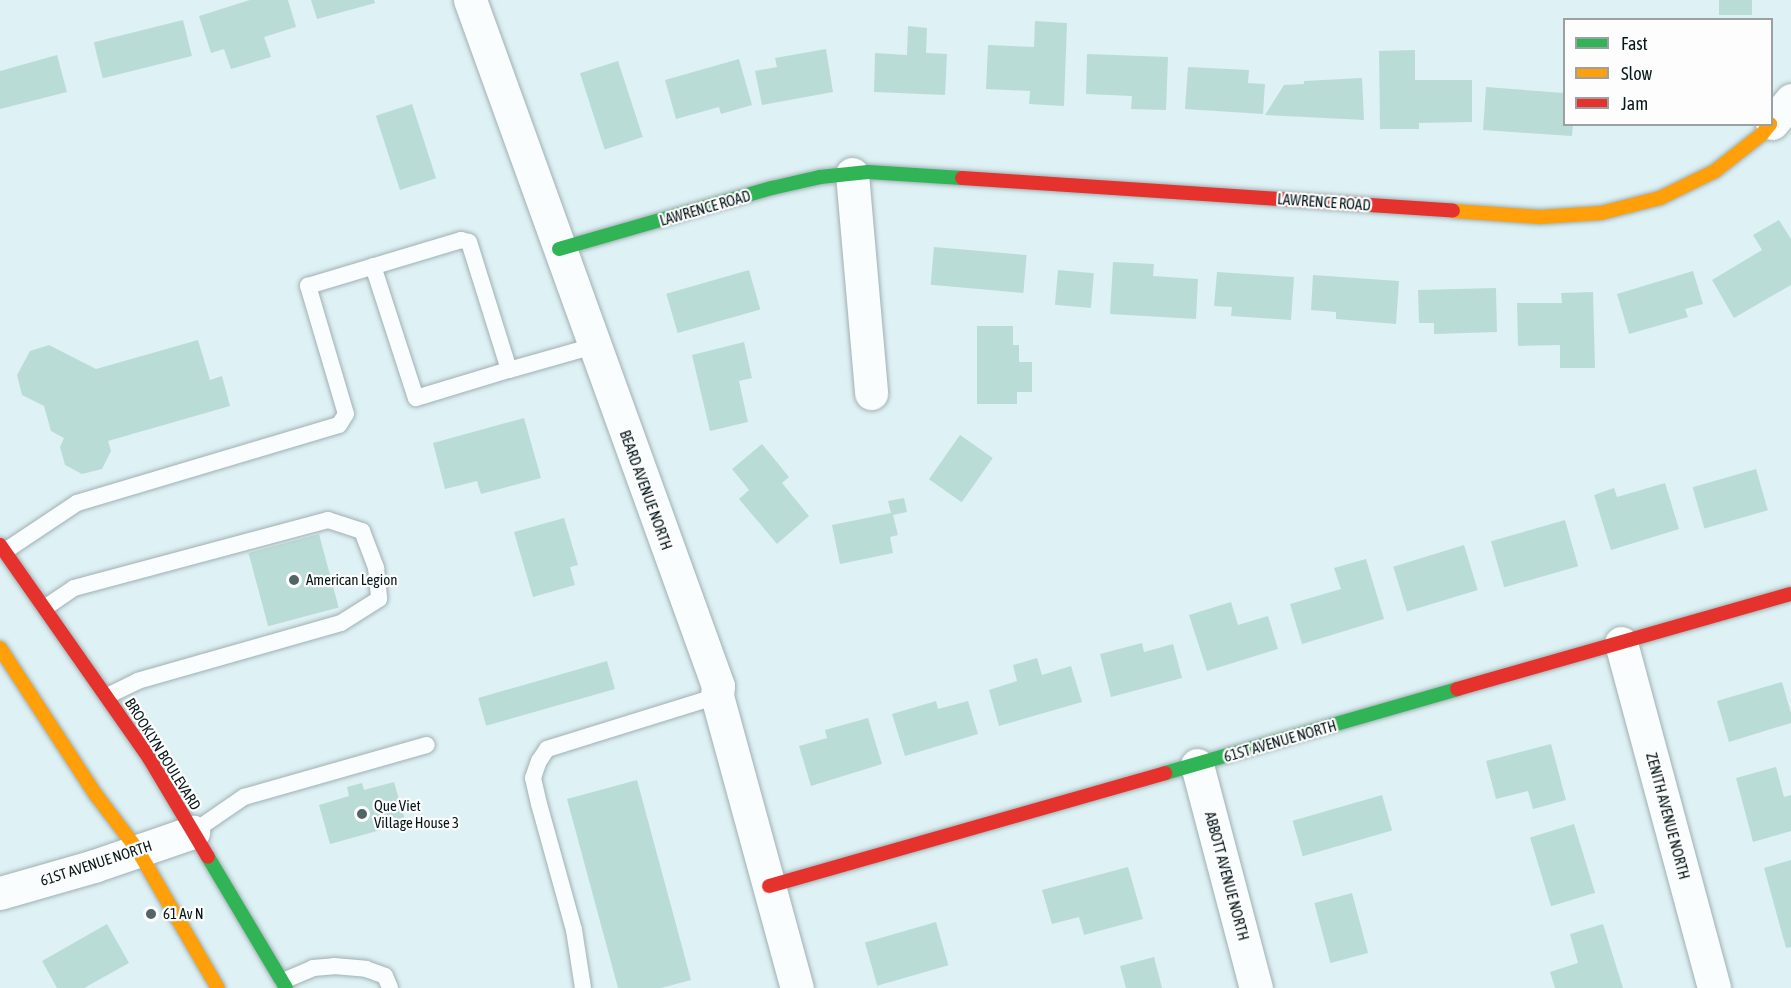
<!DOCTYPE html>
<html>
<head>
<meta charset="utf-8">
<style>
	body { margin:0 }
	#map { position:relative; width:1791px; height:988px; overflow:hidden; background:#def1f4; font-family:"Asap Condensed",sans-serif }
	div>[style] { position:absolute }
	[style*='--x'] { left:calc(var(--x)*1px); top:calc(var(--y)*1px); width:calc(var(--w)*1px); rotate:calc(var(--a)*1deg) }
	.building>* { inset:0; background:#badcd7; transform-origin:0 0 }
	.roads { filter:drop-shadow(0 0 2px #a0b0b3) drop-shadow(0 0 2px #a0b0b3) }
	.lane>* { height:16px; margin:-8px; padding:0 8px; transform-origin:8px; border-radius:8px; background:#fafdfd }
	.street>* { height:33px; margin:-16.5px; padding:0 16.5px; transform-origin:16.5px; border-radius:16.5px; background:#fafdfd }
	.fast>* { height:14px; margin:-7px; padding:0 7px; transform-origin:7px; border-radius:7px; background:#30b455 }
	.slow>* { height:14px; margin:-7px; padding:0 7px; transform-origin:7px; border-radius:7px; background:#ff9f0a }
	.jam>* { height:14px; margin:-7px; padding:0 7px; transform-origin:7px; border-radius:7px; background:#e5322d }
	.dots>* { width:16px; height:16px; translate:-50% -50%; box-sizing:border-box; border:3px solid #fdfdfd; border-radius:50% }
	span { translate:-50% -50%; white-space:nowrap; text-align:center; line-height:1.15; -webkit-text-stroke:4.5px #fdfdfd; paint-order:stroke }
	.street-label { font-size:15px; color:#07181a }
	.poi-label { font-size:15px; color:#07181a }
	.left { translate:0 -50%; text-align:left }
	.legend { position:absolute; left:1563px; top:18px; width:210px; height:108px; box-sizing:border-box; background:#fdfdfd; border:2px solid #9ba1a2; margin:0; padding:8px 10px; list-style:none; font-size:18px; color:#07181a }
	.legend li { display:flex; align-items:center; gap:12px; height:30px }
	.legend b { width:30px; border:2px solid #9ba1a2 }
</style>
</head>
<body>
<div id="map">
	<div class="building">
		<div style="clip-path:polygon(250px 0,288px 0,296px 27px,264px 37px,271px 57px,231px 69px,224px 49px,211px 53px,199px 16px)"></div>
		<div style="clip-path:polygon(311px 0,374px 0,375px 3px,317px 19px)"></div>
		<div style="left:1719px;top:0;width:33px;height:15px"></div>
		<div style="left:183px;top:20px;width:37px;height:92px;rotate:76deg"></div>
		<div style="clip-path:polygon(1035px 21px,1067px 23px,1064px 106px,1029px 104px,1030px 91px,986px 89px,988px 45px,1034px 47px)"></div>
		<div style="clip-path:polygon(908px 26px,927px 28px,926px 53px,947px 54px,945px 95px,874px 92px,875px 53px,907px 55px)"></div>
		<div style="clip-path:polygon(826px 49px,833px 92px,762px 105px,755px 71px,777px 67px,775px 58px)"></div>
		<div style="clip-path:polygon(1415px 50px,1415px 80px,1472px 80px,1472px 122px,1419px 123px,1419px 129px,1380px 129px,1379px 51px)"></div>
		<div style="clip-path:polygon(1087px 54px,1168px 57px,1166px 110px,1131px 109px,1132px 96px,1086px 94px)"></div>
		<div style="clip-path:polygon(57px 55px,67px 92px,0 109px,0 71px)"></div>
		<div style="clip-path:polygon(739px 59px,752px 105px,721px 114px,719px 107px,676px 119px,665px 80px)"></div>
		<div style="left:618px;top:61px;width:80px;height:40px;rotate:72deg"></div>
		<div style="clip-path:polygon(1188px 67px,1249px 70px,1248px 83px,1265px 84px,1263px 114px,1185px 109px)"></div>
		<div style="clip-path:polygon(1362px 78px,1364px 120px,1265px 115px,1284px 85px,1304px 84px,1304px 81px)"></div>
		<div style="clip-path:polygon(1486px 87px,1564px 93px,1564px 124px,1573px 124px,1572px 136px,1483px 130px)"></div>
		<div style="left:412px;top:104px;width:78px;height:38px;rotate:72deg"></div>
		<div style="clip-path:polygon(1779px 220px,1791px 239px,1791px 285px,1734px 318px,1712px 280px,1762px 250px,1753px 235px)"></div>
		<div style="left:934px;top:247px;width:93px;height:38px;rotate:5deg"></div>
		<div style="clip-path:polygon(1113px 262px,1154px 264px,1153px 276px,1198px 279px,1196px 319px,1110px 314px)"></div>
		<div style="left:749px;top:270px;width:41px;height:86px;rotate:74deg"></div>
		<div style="left:1058px;top:270px;width:36px;height:35px;rotate:5deg"></div>
		<div style="clip-path:polygon(1693px 271px,1703px 304px,1685px 309px,1688px 317px,1629px 334px,1617px 294px)"></div>
		<div style="clip-path:polygon(1217px 272px,1294px 277px,1291px 320px,1231px 316px,1232px 307px,1214px 306px)"></div>
		<div style="clip-path:polygon(1313px 275px,1399px 281px,1396px 324px,1336px 319px,1336px 312px,1311px 310px)"></div>
		<div style="clip-path:polygon(1496px 288px,1497px 332px,1434px 334px,1434px 323px,1419px 323px,1418px 290px)"></div>
		<div style="clip-path:polygon(1593px 292px,1595px 368px,1560px 368px,1560px 345px,1518px 346px,1517px 303px,1562px 303px,1561px 293px)"></div>
		<div style="clip-path:polygon(977px 326px,1013px 326px,1013px 345px,1019px 345px,1019px 362px,1032px 362px,1032px 392px,1017px 392px,1017px 404px,977px 404px)"></div>
		<div style="clip-path:polygon(198px 340px,210px 380px,222px 376px,230px 406px,108px 441px,111px 451px,102px 469px,82px 474px,65px 465px,60px 447px,64px 438px,51px 431px,44px 406px,22px 395px,17px 375px,30px 351px,49px 345px,96px 369px)"></div>
		<div style="clip-path:polygon(744px 342px,752px 378px,739px 381px,748px 422px,710px 431px,692px 355px)"></div>
		<div style="clip-path:polygon(524px 418px,541px 478px,481px 494px,477px 481px,445px 489px,433px 443px)"></div>
		<div style="left:960px;top:435px;width:40px;height:54px;rotate:35deg"></div>
		<div style="clip-path:polygon(762px 444px,789px 477px,782px 483px,809px 516px,777px 544px,739px 499px,749px 490px,732px 469px)"></div>
		<div style="left:1756px;top:469px;width:43px;height:66px;rotate:74deg"></div>
		<div style="clip-path:polygon(1665px 483px,1679px 529px,1611px 550px,1594px 495px,1614px 488px,1617px 497px)"></div>
		<div style="clip-path:polygon(904px 498px,907px 512px,893px 515px,898px 535px,890px 537px,893px 553px,840px 564px,832px 525px,891px 513px,888px 501px)"></div>
		<div style="clip-path:polygon(564px 518px,578px 565px,570px 567px,575px 585px,533px 597px,514px 532px)"></div>
		<div style="left:1565px;top:520px;width:48px;height:77px;rotate:74deg"></div>
		<div style="left:319px;top:534px;width:76px;height:73px;rotate:75deg"></div>
		<div style="left:1464px;top:545px;width:47px;height:74px;rotate:73deg"></div>
		<div style="clip-path:polygon(1366px 559px,1384px 619px,1302px 644px,1290px 604px,1341px 589px,1334px 568px)"></div>
		<div style="clip-path:polygon(1231px 602px,1238px 625px,1268px 616px,1278px 649px,1207px 671px,1189px 615px)"></div>
		<div style="clip-path:polygon(1142px 643px,1144px 652px,1173px 644px,1182px 678px,1111px 697px,1100px 654px)"></div>
		<div style="clip-path:polygon(1037px 658px,1042px 675px,1071px 666px,1082px 702px,999px 726px,989px 690px,1017px 681px,1013px 665px)"></div>
		<div style="left:607px;top:661px;width:29px;height:134px;rotate:74deg"></div>
		<div style="clip-path:polygon(1782px 682px,1791px 713px,1791px 723px,1729px 742px,1717px 701px)"></div>
		<div style="clip-path:polygon(936px 701px,938px 709px,968px 701px,978px 734px,905px 756px,892px 714px)"></div>
		<div style="clip-path:polygon(868px 718px,882px 764px,811px 786px,799px 746px,827px 738px,825px 730px)"></div>
		<div style="clip-path:polygon(1551px 744px,1566px 800px,1533px 809px,1528px 791px,1496px 799px,1486px 761px)"></div>
		<div style="clip-path:polygon(1776px 767px,1784px 797px,1791px 795px,1791px 831px,1753px 842px,1736px 778px)"></div>
		<div style="clip-path:polygon(637px 780px,691px 980px,661px 988px,618px 988px,567px 799px)"></div>
		<div style="clip-path:polygon(394px 782px,406px 823px,330px 844px,319px 805px,349px 796px,347px 787px,362px 783px,364px 790px)"></div>
		<div style="left:1382px;top:795px;width:37px;height:93px;rotate:74deg"></div>
		<div style="left:1574px;top:824px;width:72px;height:46px;rotate:73deg"></div>
		<div style="clip-path:polygon(1791px 860px,1791px 947px,1786px 948px,1764px 868px)"></div>
		<div style="clip-path:polygon(1128px 867px,1143px 919px,1084px 935px,1079px 917px,1052px 924px,1042px 890px)"></div>
		<div style="left:1352px;top:893px;width:62px;height:39px;rotate:75deg"></div>
		<div style="left:936px;top:922px;width:45px;height:74px;rotate:74deg"></div>
		<div style="clip-path:polygon(107px 924px,129px 963px,84px 988px,57px 988px,42px 961px)"></div>
		<div style="clip-path:polygon(1603px 924px,1623px 988px,1555px 988px,1550px 972px,1578px 963px,1570px 934px)"></div>
		<div style="clip-path:polygon(1154px 957px,1162px 988px,1126px 988px,1120px 966px)"></div>
	</div>
	<div class="roads">
		<div class="lane">
			<div style="--x:373;--y:266;--w:139;--a:72"></div>
			<div style="--x:416;--y:398;--w:97;--a:-16.8"></div>
			<div style="--x:5;--y:551;--w:87;--a:-33.7"></div>
			<div style="--x:77;--y:503;--w:273;--a:-16.6"></div>
			<div style="--x:339;--y:425;--w:13;--a:-58"></div>
			<div style="--x:346;--y:414;--w:134;--a:-106.5"></div>
			<div style="--x:308;--y:286;--w:160;--a:-16.7"></div>
			<div style="--x:461;--y:240;--w:8;--a:14"></div>
			<div style="--x:469;--y:242;--w:134;--a:72.6"></div>
			<div style="--x:509;--y:370;--w:88;--a:-15.8"></div>
			<div style="--x:46;--y:607;--w:34;--a:-34"></div>
			<div style="--x:74;--y:588;--w:263;--a:-15"></div>
			<div style="--x:328;--y:520;--w:36;--a:18"></div>
			<div style="--x:362;--y:531;--w:40;--a:69"></div>
			<div style="--x:376;--y:568;--w:31;--a:84"></div>
			<div style="--x:379;--y:599;--w:45;--a:147.7"></div>
			<div style="--x:341;--y:623;--w:211;--a:164.1"></div>
			<div style="--x:138;--y:681;--w:34;--a:154"></div>
			<div style="--x:193;--y:832;--w:62;--a:-34.5"></div>
			<div style="--x:244;--y:797;--w:190;--a:-15.9"></div>
			<div style="--x:283;--y:981;--w:33;--a:-23"></div>
			<div style="--x:313;--y:968;--w:21;--a:-5"></div>
			<div style="--x:334;--y:966;--w:32;--a:5"></div>
			<div style="--x:366;--y:969;--w:20;--a:20"></div>
			<div style="--x:385;--y:976;--w:13;--a:67"></div>
			<div style="--x:583;--y:988;--w:59;--a:-98.8"></div>
			<div style="--x:574;--y:930;--w:131;--a:-105.5"></div>
			<div style="--x:539;--y:804;--w:27;--a:-103"></div>
			<div style="--x:533;--y:778;--w:18;--a:-71"></div>
			<div style="--x:539;--y:761;--w:14;--a:-56"></div>
			<div style="--x:547;--y:749;--w:178;--a:-17.3"></div>
		</div>
		<div class="street">
			<div style="--x:470;--y:0;--w:729;--a:70.12"></div>
			<div style="--x:718;--y:686;--w:10;--a:96"></div>
			<div style="--x:717;--y:696;--w:303;--a:74.7"></div>
			<div style="--x:1772;--y:123;--w:30;--a:-50"></div>
			<div style="--x:852;--y:174;--w:220;--a:85"></div>
			<div style="--x:1621;--y:643;--w:357;--a:74.9"></div>
			<div style="--x:1197;--y:765;--w:231;--a:75.2"></div>
			<div style="--x:0;--y:893;--w:98;--a:-16"></div>
			<div style="--x:94;--y:866;--w:105;--a:-19"></div>
		</div>
		<div class="fast">
			<div style="--x:559;--y:249;--w:222;--a:-16"></div>
			<div style="--x:772;--y:188;--w:49;--a:-12.9"></div>
			<div style="--x:820;--y:177;--w:48;--a:-5.9"></div>
			<div style="--x:868;--y:172;--w:94;--a:3.7"></div>
			<div style="--x:1165;--y:773;--w:304;--a:-16"></div>
			<div style="--x:208;--y:857;--w:152;--a:59.2"></div>
		</div>
		<div class="slow">
			<div style="--x:1453;--y:211;--w:87;--a:3.9"></div>
			<div style="--x:1540;--y:217;--w:61;--a:-3.8"></div>
			<div style="--x:1601;--y:213;--w:61;--a:-14.3"></div>
			<div style="--x:1660;--y:198;--w:61;--a:-26.1"></div>
			<div style="--x:1715;--y:171;--w:60;--a:-38.2"></div>
			<div style="--x:1762;--y:134;--w:13;--a:-51"></div>
			<div style="--x:0;--y:648;--w:176;--a:56.9"></div>
			<div style="--x:96;--y:795;--w:68;--a:52.8"></div>
			<div style="--x:137;--y:849;--w:161;--a:59.8"></div>
		</div>
		<div class="jam">
			<div style="--x:962;--y:178;--w:492;--a:3.8"></div>
			<div style="--x:0;--y:545;--w:260;--a:55"></div>
			<div style="--x:149;--y:758;--w:115;--a:59.2"></div>
			<div style="--x:1457;--y:689;--w:347;--a:-15.9"></div>
			<div style="--x:769;--y:886;--w:412;--a:-15.9"></div>
		</div>
	</div>
	<div class="dots">
		<div style="left:294px;top:580px;background:#526466"></div>
		<div style="left:362px;top:814px;background:#526466"></div>
		<div style="left:151px;top:914px;background:#526466"></div>
	</div>
	<div class="street-label">
		<span style="left:1324px;top:202px;rotate:4deg">LAWRENCE ROAD</span>
		<span style="left:705px;top:208px;rotate:-16deg">LAWRENCE ROAD</span>
		<span style="left:646px;top:490px;rotate:70deg">BEARD AVENUE NORTH</span>
		<span style="left:1280px;top:741px;rotate:-16deg">61ST AVENUE NORTH</span>
		<span style="left:163px;top:754px;rotate:58deg">BROOKLYN BOULEVARD</span>
		<span style="left:1668px;top:816px;rotate:75deg">ZENITH AVENUE NORTH</span>
		<span style="left:96px;top:863px;rotate:-18deg">61ST AVENUE NORTH</span>
		<span style="left:1227px;top:876px;rotate:75deg">ABBOTT AVENUE NORTH</span>
	</div>
	<div class="poi-label">
		<span class="left" style="left:306px;top:580px">American Legion</span>
		<span class="left" style="left:374px;top:814px">Que Viet<br>Village House 3</span>
		<span class="left" style="left:163px;top:914px">61 Av N</span>
	</div>
	<ul class="legend">
	<li><b style="height:8px;background:#30b455"></b>Fast</li>
	<li><b style="height:8px;background:#ff9f0a"></b>Slow</li>
	<li><b style="height:8px;background:#e5322d"></b>Jam</li>
	</ul>
</div>
</body>
</html>
